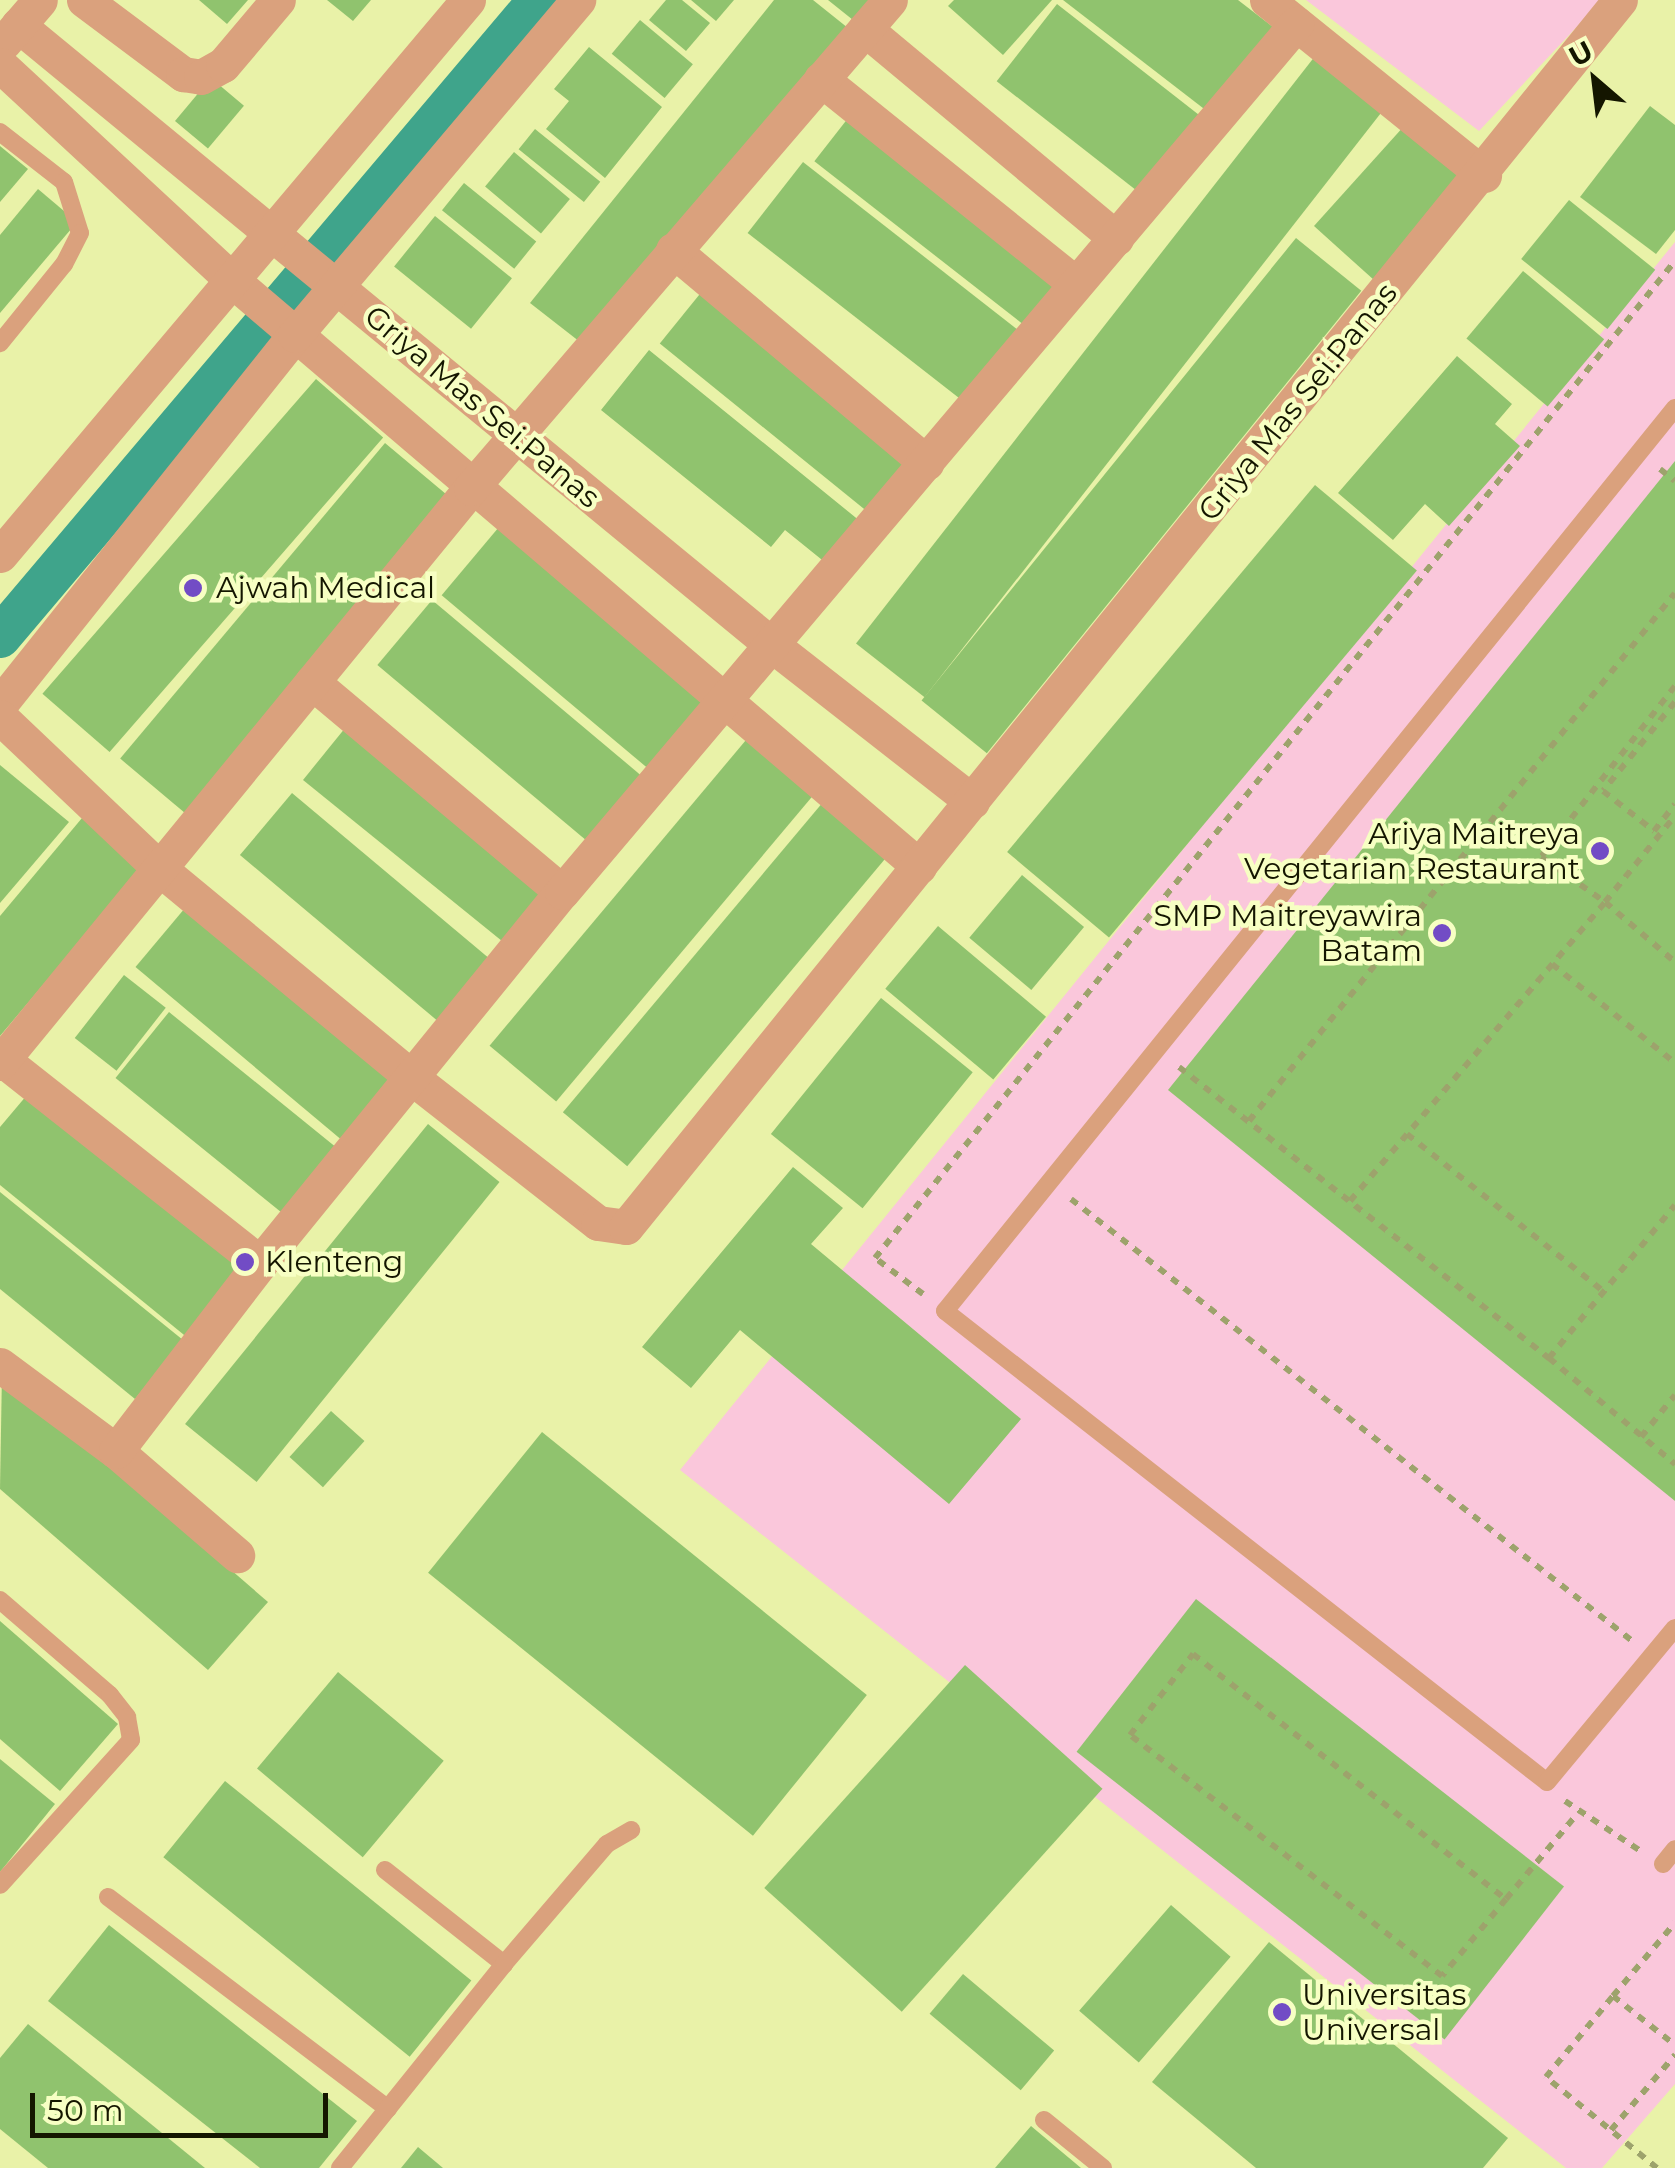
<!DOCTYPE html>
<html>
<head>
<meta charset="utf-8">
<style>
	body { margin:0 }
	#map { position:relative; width:1675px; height:2168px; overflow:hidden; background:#e9f2a8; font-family:Montserrat,sans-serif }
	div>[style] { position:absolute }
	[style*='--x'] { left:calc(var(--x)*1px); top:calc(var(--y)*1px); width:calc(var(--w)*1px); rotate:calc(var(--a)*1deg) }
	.green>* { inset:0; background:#fac7db }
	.canal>* { height:42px; margin:-21px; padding:0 21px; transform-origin:21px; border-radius:21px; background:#3fa48b }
	.building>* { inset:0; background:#90c36e; transform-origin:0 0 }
	.path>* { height:6px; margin-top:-3px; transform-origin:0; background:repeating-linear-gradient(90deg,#9da36c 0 8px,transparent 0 16px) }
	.lane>* { height:18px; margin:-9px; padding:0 9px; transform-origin:9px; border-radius:9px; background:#daa17d }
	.street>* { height:35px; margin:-17.5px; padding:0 17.5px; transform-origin:17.5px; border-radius:17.5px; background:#daa17d }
	.dots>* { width:28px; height:28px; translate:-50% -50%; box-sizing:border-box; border:5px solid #f7ffc3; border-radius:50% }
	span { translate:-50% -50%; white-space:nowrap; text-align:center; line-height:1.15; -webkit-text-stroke:9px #f7ffc3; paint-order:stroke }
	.street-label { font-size:30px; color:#141600 }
	.poi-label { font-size:30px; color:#141600 }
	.left { translate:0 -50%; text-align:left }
	.right { translate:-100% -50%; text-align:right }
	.north { position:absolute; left:1545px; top:30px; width:100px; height:100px; -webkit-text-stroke:8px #f7ffc3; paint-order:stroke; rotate:332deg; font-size:28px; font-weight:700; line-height:40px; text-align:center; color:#141600 }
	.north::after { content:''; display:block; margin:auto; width:35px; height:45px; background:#141600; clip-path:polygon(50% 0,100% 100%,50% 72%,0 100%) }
	.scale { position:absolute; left:30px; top:2093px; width:298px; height:45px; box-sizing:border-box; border:5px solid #141600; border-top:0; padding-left:12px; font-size:30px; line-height:35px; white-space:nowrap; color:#141600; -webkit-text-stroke:8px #f7ffc3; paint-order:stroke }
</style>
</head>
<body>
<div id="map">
	<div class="green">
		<div style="clip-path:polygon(1306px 0,1602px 0,1479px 131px)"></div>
		<div style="clip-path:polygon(1675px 242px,1675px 2084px,1602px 2168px,1566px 2168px,680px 1470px)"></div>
	</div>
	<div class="canal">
		<div style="--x:0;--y:637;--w:834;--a:-49.76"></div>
	</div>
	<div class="building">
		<div style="clip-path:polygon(199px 0,248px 0,227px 24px)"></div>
		<div style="clip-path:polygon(327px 0,371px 0,353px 21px)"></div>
		<div style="clip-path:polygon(666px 0,682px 0,710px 23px,686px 51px,649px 20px)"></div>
		<div style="clip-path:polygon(691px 0,734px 0,716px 21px)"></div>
		<div style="clip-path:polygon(774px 0,813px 0,848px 28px,589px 349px,530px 303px)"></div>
		<div style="clip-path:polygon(828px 0,869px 0,853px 20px)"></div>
		<div style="clip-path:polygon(954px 0,1052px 0,1003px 55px,948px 6px)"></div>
		<div style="clip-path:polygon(1063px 0,1238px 0,1278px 31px,1212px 115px)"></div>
		<div style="left:1057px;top:4px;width:186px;height:98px;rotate:38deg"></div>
		<div style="left:640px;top:20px;width:69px;height:44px;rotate:40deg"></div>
		<div style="clip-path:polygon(589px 47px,662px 107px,605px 178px,546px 129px,569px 101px,554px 89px)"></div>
		<div style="left:1319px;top:51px;width:87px;height:752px;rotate:38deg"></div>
		<div style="left:211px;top:78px;width:43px;height:56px;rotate:40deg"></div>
		<div style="left:863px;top:99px;width:268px;height:79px;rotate:38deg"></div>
		<div style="clip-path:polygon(1650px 106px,1675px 125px,1675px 230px,1656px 254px,1580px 197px)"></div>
		<div style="left:1405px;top:125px;width:86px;height:136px;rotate:42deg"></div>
		<div style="left:535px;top:129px;width:84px;height:26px;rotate:39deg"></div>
		<div style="clip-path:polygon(0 146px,28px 169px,0 202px)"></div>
		<div style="left:514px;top:152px;width:73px;height:45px;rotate:40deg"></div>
		<div style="left:803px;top:162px;width:287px;height:90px;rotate:38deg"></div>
		<div style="left:464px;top:183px;width:93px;height:35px;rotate:39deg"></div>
		<div style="clip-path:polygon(38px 189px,77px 222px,0 313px,0 235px)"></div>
		<div style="left:1569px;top:200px;width:111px;height:76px;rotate:39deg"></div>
		<div style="left:435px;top:216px;width:99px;height:65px;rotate:39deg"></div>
		<div style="left:1296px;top:238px;width:84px;height:595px;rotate:39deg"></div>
		<div style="left:1523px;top:271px;width:106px;height:88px;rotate:40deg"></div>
		<div style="left:712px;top:279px;width:286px;height:83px;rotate:39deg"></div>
		<div style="clip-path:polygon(649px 350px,871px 530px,837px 572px,785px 530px,771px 547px,601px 410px)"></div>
		<div style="clip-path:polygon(1457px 356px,1512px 404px,1495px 424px,1520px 446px,1449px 526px,1425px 504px,1393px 540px,1338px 493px)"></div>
		<div style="left:316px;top:379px;width:89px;height:417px;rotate:41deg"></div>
		<div style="left:385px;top:443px;width:90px;height:412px;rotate:40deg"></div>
		<div style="clip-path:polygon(1675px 461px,1675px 1501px,1168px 1090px)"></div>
		<div style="left:1315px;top:485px;width:133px;height:479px;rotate:40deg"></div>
		<div style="left:504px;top:521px;width:278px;height:97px;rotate:40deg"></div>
		<div style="left:432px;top:600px;width:276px;height:85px;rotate:40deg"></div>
		<div style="left:354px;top:717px;width:272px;height:81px;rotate:39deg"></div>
		<div style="left:746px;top:740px;width:87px;height:399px;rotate:40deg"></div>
		<div style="clip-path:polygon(0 765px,69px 822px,0 903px)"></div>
		<div style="left:292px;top:793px;width:272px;height:81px;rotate:40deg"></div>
		<div style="left:829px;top:795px;width:84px;height:414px;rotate:40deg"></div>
		<div style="clip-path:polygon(82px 818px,141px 869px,0 1036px,0 916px)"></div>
		<div style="left:1022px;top:875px;width:81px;height:82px;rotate:40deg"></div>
		<div style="left:185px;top:908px;width:270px;height:77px;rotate:40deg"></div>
		<div style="left:938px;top:926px;width:141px;height:82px;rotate:40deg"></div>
		<div style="left:124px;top:975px;width:53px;height:80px;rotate:38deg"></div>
		<div style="left:881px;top:998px;width:118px;height:175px;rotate:39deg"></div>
		<div style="left:169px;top:1012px;width:226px;height:85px;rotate:39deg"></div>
		<div style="clip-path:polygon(38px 1082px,255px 1258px,189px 1339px,0 1185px,0 1127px)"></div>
		<div style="left:428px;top:1124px;width:92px;height:386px;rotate:39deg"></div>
		<div style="clip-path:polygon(793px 1167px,843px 1208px,811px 1244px,1021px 1419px,949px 1504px,740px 1330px,691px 1388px,642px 1347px)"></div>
		<div style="clip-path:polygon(0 1192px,183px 1340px,135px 1399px,0 1289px)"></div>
		<div style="clip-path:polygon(2px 1372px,268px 1602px,208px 1670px,0 1489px)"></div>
		<div style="left:331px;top:1411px;width:45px;height:62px;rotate:42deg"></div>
		<div style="left:542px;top:1432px;width:418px;height:181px;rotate:39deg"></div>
		<div style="left:1196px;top:1599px;width:467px;height:194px;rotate:38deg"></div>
		<div style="clip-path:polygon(0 1621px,118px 1724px,60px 1791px,0 1739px)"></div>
		<div style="left:965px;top:1665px;width:185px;height:300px;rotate:42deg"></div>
		<div style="left:338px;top:1672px;width:138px;height:126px;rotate:40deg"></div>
		<div style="clip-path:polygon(0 1759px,55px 1804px,0 1872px)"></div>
		<div style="left:225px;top:1781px;width:317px;height:98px;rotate:39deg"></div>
		<div style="left:1171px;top:1905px;width:79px;height:140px;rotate:41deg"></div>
		<div style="clip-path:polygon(109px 1925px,357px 2121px,319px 2168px,260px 2168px,48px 2001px)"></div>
		<div style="clip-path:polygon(1269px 1942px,1508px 2138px,1483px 2168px,1256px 2168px,1152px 2082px)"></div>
		<div style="left:963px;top:1974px;width:119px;height:52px;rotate:40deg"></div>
		<div style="clip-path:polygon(28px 2024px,205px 2168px,48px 2168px,0 2129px,0 2058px)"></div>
		<div style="clip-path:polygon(1031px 2126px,1081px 2168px,995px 2168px)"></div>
		<div style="clip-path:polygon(418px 2147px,443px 2168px,401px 2168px)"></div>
	</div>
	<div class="path">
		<div style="--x:1660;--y:469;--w:19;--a:39"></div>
		<div style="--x:1675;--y:686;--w:217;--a:128.1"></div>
		<div style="--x:1541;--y:857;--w:78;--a:35.1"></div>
		<div style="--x:1605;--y:902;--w:111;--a:-50.9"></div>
		<div style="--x:1675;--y:702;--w:114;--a:129"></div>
		<div style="--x:1603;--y:791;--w:65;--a:38.1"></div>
		<div style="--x:1654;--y:831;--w:34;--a:-52"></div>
		<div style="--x:1552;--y:964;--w:158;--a:38.8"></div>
		<div style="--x:1179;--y:1067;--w:471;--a:38.2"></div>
		<div style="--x:1549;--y:1358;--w:198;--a:-50.5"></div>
		<div style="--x:1249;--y:1121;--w:678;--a:-51.1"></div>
		<div style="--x:1407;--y:1134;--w:253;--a:38.7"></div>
		<div style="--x:1071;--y:1199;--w:713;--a:38.22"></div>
		<div style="--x:1350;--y:1201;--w:393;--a:-49.5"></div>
		<div style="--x:1605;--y:902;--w:92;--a:40.6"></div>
		<div style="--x:923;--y:1294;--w:60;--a:-143.1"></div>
		<div style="--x:875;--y:1258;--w:1278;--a:-51.26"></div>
		<div style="--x:1549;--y:1358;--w:165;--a:40.1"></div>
		<div style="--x:1641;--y:1437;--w:54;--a:-51"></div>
		<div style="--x:1193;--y:1654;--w:397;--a:38.1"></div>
		<div style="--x:1506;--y:1899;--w:100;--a:129.7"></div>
		<div style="--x:1442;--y:1976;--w:394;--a:-142.3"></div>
		<div style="--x:1130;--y:1735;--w:103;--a:-52.1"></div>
		<div style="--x:1565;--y:1801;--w:92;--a:33.5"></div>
		<div style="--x:1506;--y:1899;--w:112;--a:-50.1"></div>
		<div style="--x:1613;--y:1996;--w:96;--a:-49.7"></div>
		<div style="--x:1611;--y:2130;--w:99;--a:-49.5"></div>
		<div style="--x:1657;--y:2168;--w:144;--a:-140.7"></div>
		<div style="--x:1546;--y:2077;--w:105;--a:-50.4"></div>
		<div style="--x:1613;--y:1996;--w:79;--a:38.3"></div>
	</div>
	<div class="lane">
		<div style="--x:0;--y:132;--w:81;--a:38"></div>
		<div style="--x:64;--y:182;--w:53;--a:72.6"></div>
		<div style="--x:80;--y:233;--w:35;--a:117"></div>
		<div style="--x:64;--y:264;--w:102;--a:129"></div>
		<div style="--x:1675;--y:408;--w:1161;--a:128.95"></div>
		<div style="--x:945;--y:1311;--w:764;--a:38.04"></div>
		<div style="--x:1547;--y:1782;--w:200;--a:-50.3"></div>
		<div style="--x:0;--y:1600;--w:145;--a:40.8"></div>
		<div style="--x:110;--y:1695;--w:28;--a:52"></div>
		<div style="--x:127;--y:1717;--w:23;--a:80"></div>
		<div style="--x:131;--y:1740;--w:195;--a:132.1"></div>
		<div style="--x:1663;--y:1864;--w:19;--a:-51"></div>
		<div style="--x:385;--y:1870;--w:152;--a:38.3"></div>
		<div style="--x:108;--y:1897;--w:351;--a:37.1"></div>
		<div style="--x:1044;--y:2120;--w:76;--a:39.1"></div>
		<div style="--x:340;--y:2168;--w:262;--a:-51.2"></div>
		<div style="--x:504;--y:1964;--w:158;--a:-49.4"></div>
		<div style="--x:607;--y:1844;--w:28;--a:-30"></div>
	</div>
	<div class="street">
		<div style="--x:84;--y:0;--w:124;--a:36.8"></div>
		<div style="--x:183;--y:74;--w:18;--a:9"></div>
		<div style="--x:201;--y:77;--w:25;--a:-29"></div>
		<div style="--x:223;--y:65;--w:85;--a:-49.8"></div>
		<div style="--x:1267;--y:0;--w:279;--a:38.9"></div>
		<div style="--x:18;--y:25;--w:976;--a:39.43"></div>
		<div style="--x:772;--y:645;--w:254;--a:38"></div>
		<div style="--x:865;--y:29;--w:327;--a:39.8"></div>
		<div style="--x:4;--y:42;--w:55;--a:-49.4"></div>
		<div style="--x:0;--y:65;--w:318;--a:42.8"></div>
		<div style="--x:233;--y:281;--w:902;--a:40.46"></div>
		<div style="--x:821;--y:79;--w:327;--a:38.8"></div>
		<div style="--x:673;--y:250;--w:331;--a:40"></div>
		<div style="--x:0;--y:555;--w:726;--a:-49.86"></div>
		<div style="--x:312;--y:682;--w:326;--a:40"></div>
		<div style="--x:0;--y:704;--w:472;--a:-51.4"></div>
		<div style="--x:295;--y:335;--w:439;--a:-49.8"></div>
		<div style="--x:0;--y:717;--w:221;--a:43.5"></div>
		<div style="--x:160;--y:869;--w:326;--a:39.6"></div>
		<div style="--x:411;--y:1077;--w:237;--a:38"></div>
		<div style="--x:598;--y:1223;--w:28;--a:8"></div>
		<div style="--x:626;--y:1227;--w:1579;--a:-50.99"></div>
		<div style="--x:3;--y:1060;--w:328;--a:38.3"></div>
		<div style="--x:0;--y:1063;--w:743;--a:-50.68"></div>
		<div style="--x:471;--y:488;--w:643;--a:-49.35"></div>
		<div style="--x:0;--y:1365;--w:144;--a:36.6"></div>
		<div style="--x:116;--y:1451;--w:160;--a:40.7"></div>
		<div style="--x:116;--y:1451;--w:237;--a:-52.5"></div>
		<div style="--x:260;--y:1263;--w:478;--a:-50.9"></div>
		<div style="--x:562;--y:892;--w:1137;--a:-49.78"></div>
	</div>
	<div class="dots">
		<div style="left:193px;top:588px;background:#724cc5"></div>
		<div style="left:1600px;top:851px;background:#724cc5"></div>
		<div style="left:1442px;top:933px;background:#724cc5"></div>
		<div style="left:245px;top:1262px;background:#724cc5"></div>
		<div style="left:1282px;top:2012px;background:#724cc5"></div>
	</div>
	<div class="street-label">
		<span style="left:1298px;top:402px;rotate:-51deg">Griya Mas Sei.Panas</span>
		<span style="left:482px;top:407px;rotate:40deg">Griya Mas Sei.Panas</span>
	</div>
	<div class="poi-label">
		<span class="left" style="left:216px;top:588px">Ajwah Medical</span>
		<span class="right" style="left:1580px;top:851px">Ariya Maitreya<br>Vegetarian Restaurant</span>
		<span class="right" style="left:1422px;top:933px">SMP Maitreyawira<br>Batam</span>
		<span class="left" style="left:265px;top:1262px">Klenteng</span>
		<span class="left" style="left:1302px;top:2012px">Universitas<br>Universal</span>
	</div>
	<div class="north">U</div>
	<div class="scale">50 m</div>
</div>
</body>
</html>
